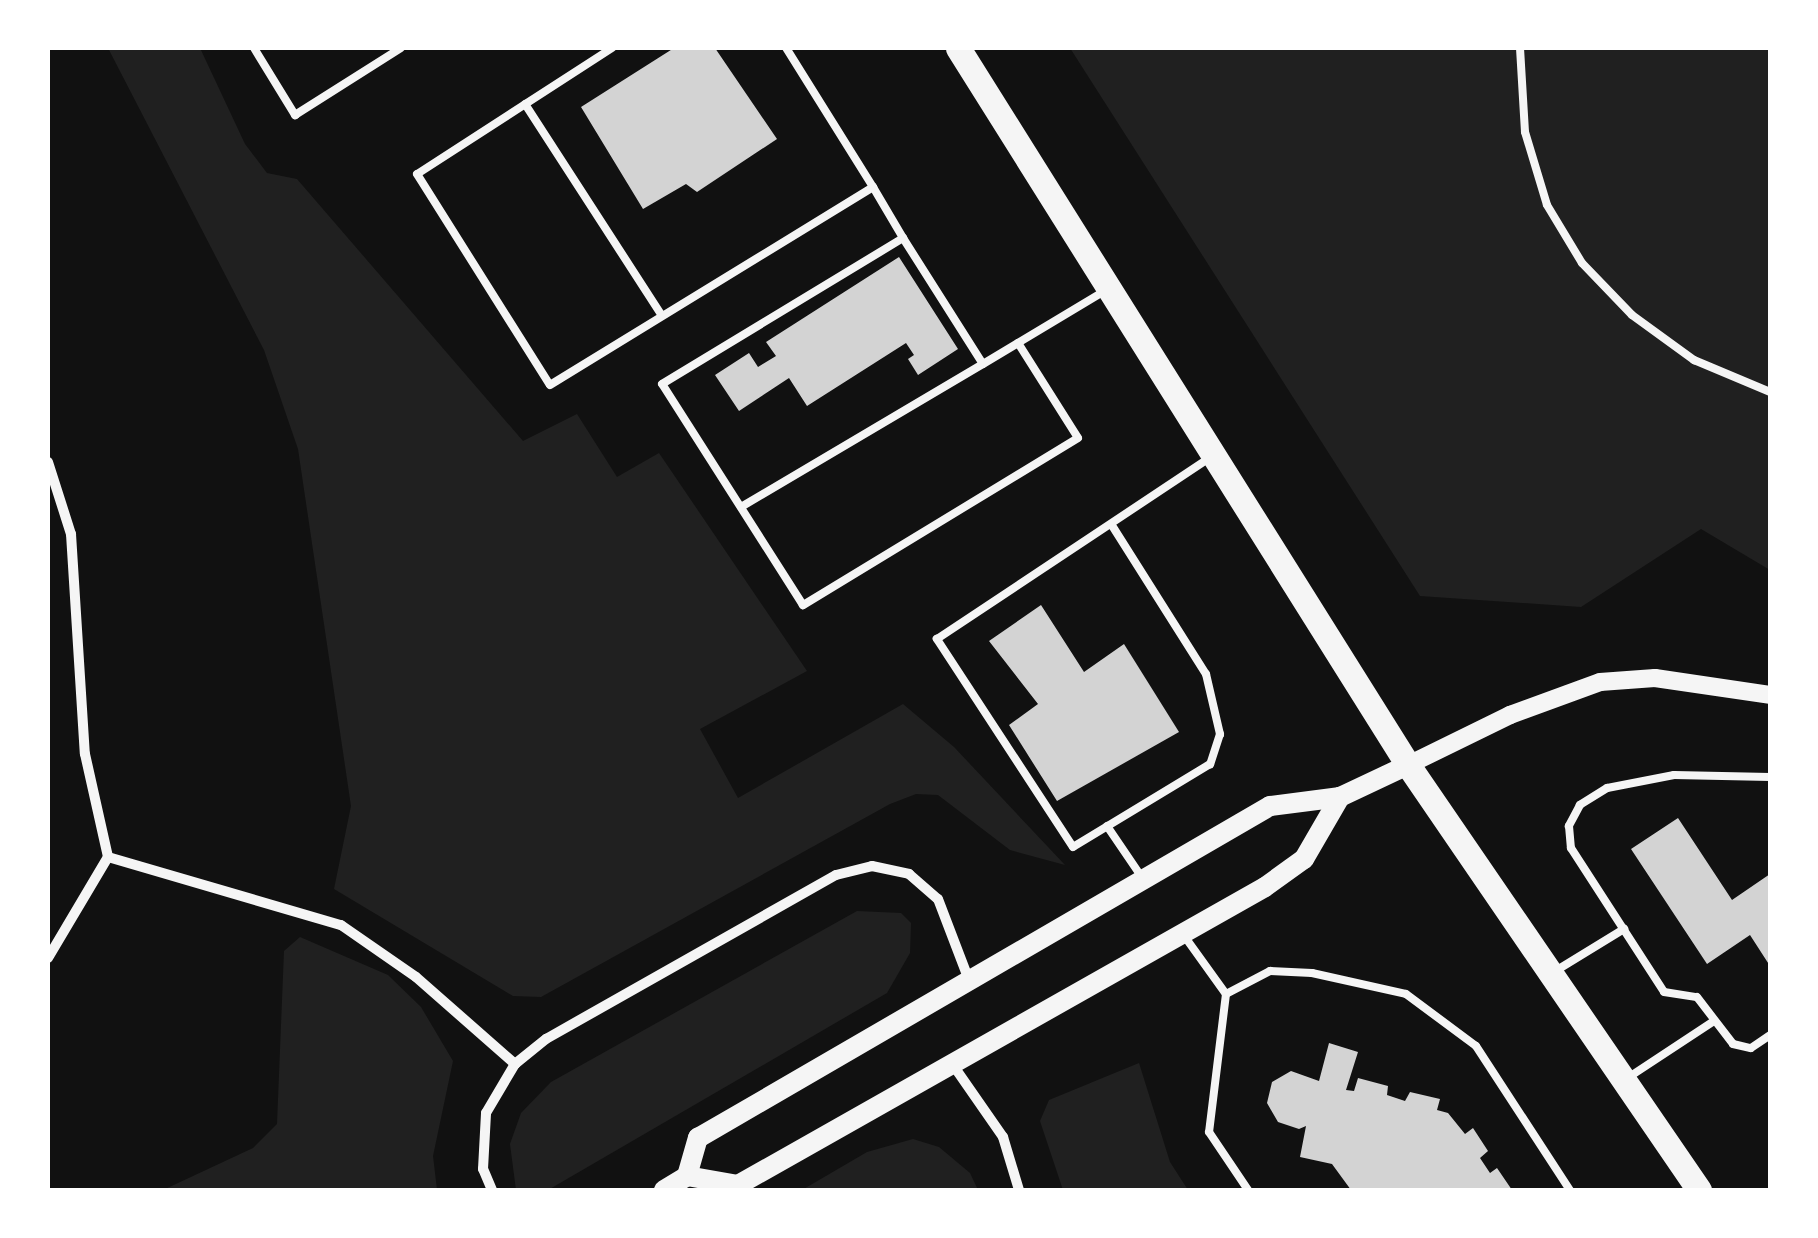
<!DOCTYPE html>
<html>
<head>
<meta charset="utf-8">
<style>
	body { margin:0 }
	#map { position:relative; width:1818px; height:1238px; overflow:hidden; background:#111; font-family:"Noto Sans",sans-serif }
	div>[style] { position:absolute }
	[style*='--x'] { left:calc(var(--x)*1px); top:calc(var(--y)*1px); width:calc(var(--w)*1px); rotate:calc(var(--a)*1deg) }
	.green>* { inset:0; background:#202020 }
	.building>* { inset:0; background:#d3d3d3 }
	.service>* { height:8px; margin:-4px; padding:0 4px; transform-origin:4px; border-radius:4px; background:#f5f5f5 }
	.minor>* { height:10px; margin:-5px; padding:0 5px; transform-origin:5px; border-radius:5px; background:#f5f5f5 }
	.tertiary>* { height:18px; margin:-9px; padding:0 9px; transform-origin:9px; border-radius:9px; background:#f5f5f5 }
	.secondary>* { height:20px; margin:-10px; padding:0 10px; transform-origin:10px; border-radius:10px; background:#f5f5f5 }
	.primary>* { height:25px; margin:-12.5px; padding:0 12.5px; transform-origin:12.5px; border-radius:12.5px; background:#f5f5f5 }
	span { translate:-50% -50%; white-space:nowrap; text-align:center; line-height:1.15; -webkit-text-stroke:10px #fff; paint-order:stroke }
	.frame { position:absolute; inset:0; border:50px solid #fff; pointer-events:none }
</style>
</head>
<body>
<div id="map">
	<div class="green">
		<div style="clip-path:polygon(108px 48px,200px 48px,245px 144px,267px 173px,297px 179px,523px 441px,577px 414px,617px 477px,659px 453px,807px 671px,700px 729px,738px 798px,903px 704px,954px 747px,1065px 865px,1010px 850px,938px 795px,916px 794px,890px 804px,541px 997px,513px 996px,334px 889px,351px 806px,298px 449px,264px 350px)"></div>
		<div style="clip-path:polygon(1070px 48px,1770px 48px,1770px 570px,1701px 529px,1581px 607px,1420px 596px)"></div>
		<div style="clip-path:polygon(857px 911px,901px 913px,911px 923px,910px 953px,887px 993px,548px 1190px,516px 1190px,510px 1144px,521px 1113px,551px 1082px)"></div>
		<div style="clip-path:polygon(300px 937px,388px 975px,421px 1007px,453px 1061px,433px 1156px,437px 1190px,163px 1190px,253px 1148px,277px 1124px,284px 951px)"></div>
		<div style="clip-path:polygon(1139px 1063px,1170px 1162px,1188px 1190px,1063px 1190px,1040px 1121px,1049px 1100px)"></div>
		<div style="clip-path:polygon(913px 1139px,939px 1147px,970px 1173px,978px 1190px,802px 1190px,867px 1152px)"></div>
	</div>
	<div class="building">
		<div style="clip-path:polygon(674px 48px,715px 48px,777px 139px,697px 192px,686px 184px,643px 209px,581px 107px)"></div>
		<div style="clip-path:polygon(899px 257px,958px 349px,918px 375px,908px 359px,914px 355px,906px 343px,807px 406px,789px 378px,739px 411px,715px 375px,749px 353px,758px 367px,776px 356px,766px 342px)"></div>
		<div style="clip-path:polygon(1041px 605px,1084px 672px,1124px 644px,1179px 732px,1057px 801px,1009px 725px,1038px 704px,989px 641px)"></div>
		<div style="clip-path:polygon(1678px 818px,1732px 900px,1770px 874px,1770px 966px,1750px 935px,1707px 964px,1631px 849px)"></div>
		<div style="clip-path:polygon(1329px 1043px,1358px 1052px,1346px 1090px,1354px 1091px,1358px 1078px,1388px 1086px,1387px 1095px,1405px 1101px,1410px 1092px,1440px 1099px,1437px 1110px,1448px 1113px,1465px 1134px,1473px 1128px,1488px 1151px,1480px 1158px,1490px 1173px,1497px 1168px,1512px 1190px,1351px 1190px,1332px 1164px,1300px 1157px,1306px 1126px,1299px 1129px,1278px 1122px,1267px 1103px,1272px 1082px,1291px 1071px,1319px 1081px)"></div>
	</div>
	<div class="service">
		<div style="--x:254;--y:48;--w:79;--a:58.5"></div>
		<div style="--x:295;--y:115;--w:125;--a:-32.3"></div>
		<div style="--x:612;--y:48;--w:232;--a:147.1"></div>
		<div style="--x:417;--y:174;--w:249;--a:57.8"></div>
		<div style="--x:550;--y:385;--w:379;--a:-31.5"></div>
		<div style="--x:873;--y:187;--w:164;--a:-122"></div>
		<div style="--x:1520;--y:48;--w:84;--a:86.6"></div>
		<div style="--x:1525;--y:132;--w:76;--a:73.2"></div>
		<div style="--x:1547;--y:205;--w:68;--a:58.9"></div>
		<div style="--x:1582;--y:263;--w:72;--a:46.1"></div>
		<div style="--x:1632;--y:315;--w:77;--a:36"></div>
		<div style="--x:1694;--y:360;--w:82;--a:22.8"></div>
		<div style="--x:525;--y:104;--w:252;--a:57.1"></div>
		<div style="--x:873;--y:187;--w:59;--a:59.5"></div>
		<div style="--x:1018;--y:343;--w:112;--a:57.7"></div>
		<div style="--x:1078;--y:438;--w:322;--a:148.7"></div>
		<div style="--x:803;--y:605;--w:262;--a:-122.5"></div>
		<div style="--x:662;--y:384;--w:282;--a:-31.2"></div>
		<div style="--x:903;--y:238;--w:149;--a:57.6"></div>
		<div style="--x:983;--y:364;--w:144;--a:-31"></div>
		<div style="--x:741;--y:507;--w:281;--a:-30.6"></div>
		<div style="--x:1113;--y:527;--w:174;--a:57.7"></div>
		<div style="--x:1206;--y:674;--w:62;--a:76.9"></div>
		<div style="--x:1220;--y:734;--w:32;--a:108"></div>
		<div style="--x:1210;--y:764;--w:160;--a:148.8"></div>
		<div style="--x:1073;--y:847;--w:249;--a:-123.2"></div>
		<div style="--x:937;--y:639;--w:329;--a:-33.6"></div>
		<div style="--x:1770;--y:777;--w:96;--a:-178.8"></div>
		<div style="--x:1674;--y:775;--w:68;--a:169"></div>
		<div style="--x:1607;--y:788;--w:32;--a:148"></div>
		<div style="--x:1580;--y:805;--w:24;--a:118"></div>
		<div style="--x:1569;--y:826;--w:22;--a:85"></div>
		<div style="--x:1571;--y:848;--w:171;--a:57.1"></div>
		<div style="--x:1664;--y:992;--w:33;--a:9"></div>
		<div style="--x:1697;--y:997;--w:59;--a:52.5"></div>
		<div style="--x:1733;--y:1044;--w:18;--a:13"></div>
		<div style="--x:1751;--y:1048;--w:23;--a:-34"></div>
		<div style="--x:1107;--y:826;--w:60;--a:55.8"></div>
		<div style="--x:1185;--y:937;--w:70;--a:54.3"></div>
		<div style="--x:1226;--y:994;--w:139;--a:97"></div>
		<div style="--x:1209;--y:1132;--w:70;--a:56.1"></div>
		<div style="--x:1557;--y:970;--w:79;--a:-31.5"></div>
		<div style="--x:1226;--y:994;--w:50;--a:-27.6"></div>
		<div style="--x:1270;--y:971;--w:42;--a:2.7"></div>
		<div style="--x:1312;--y:973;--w:96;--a:12.6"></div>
		<div style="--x:1406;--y:994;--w:87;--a:36.6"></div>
		<div style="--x:1476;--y:1046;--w:172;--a:56.9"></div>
		<div style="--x:1629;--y:1077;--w:102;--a:-33.4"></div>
	</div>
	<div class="minor">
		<div style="--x:48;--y:462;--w:76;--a:72.3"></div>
		<div style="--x:71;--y:534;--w:220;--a:86.4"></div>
		<div style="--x:85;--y:754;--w:106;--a:77.4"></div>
		<div style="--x:108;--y:857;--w:243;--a:16.3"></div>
		<div style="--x:341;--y:925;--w:91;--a:34.7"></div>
		<div style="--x:416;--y:977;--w:132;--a:41.3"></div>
		<div style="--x:48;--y:958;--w:117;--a:-59.3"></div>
		<div style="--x:953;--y:1065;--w:88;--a:55.2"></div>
		<div style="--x:1003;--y:1137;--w:55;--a:73.2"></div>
		<div style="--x:492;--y:1190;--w:23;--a:-113"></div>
		<div style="--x:483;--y:1169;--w:56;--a:-86.9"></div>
		<div style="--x:486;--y:1113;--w:57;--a:-59.4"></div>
		<div style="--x:515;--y:1064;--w:40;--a:-39"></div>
		<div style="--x:546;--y:1039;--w:333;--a:-29.5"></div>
		<div style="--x:836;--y:875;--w:37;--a:-14"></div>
		<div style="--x:872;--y:866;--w:38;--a:12"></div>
		<div style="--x:909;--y:874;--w:38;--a:41"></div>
		<div style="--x:938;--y:899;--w:87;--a:69.1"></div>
	</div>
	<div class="tertiary">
		<div style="--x:1408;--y:765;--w:114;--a:-26.1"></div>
		<div style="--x:1510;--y:715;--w:96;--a:-20.1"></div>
		<div style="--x:1600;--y:682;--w:55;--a:-4.2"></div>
		<div style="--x:1655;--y:678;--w:116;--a:8.4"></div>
	</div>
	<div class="secondary">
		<div style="--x:687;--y:1176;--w:40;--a:-74"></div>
		<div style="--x:698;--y:1138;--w:661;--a:-30.13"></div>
		<div style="--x:1270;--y:806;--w:71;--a:-7.3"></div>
		<div style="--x:1340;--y:797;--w:75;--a:-25.2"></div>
		<div style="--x:664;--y:1190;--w:27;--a:-31"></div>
		<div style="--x:687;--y:1176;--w:52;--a:10"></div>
		<div style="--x:738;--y:1185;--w:605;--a:-29.49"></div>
		<div style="--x:1265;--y:887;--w:48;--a:-35.7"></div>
		<div style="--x:1304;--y:859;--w:72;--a:-59.9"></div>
	</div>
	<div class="primary">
		<div style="--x:958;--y:48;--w:847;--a:57.89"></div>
		<div style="--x:1408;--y:765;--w:515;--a:55.6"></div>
	</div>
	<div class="frame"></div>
</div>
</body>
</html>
